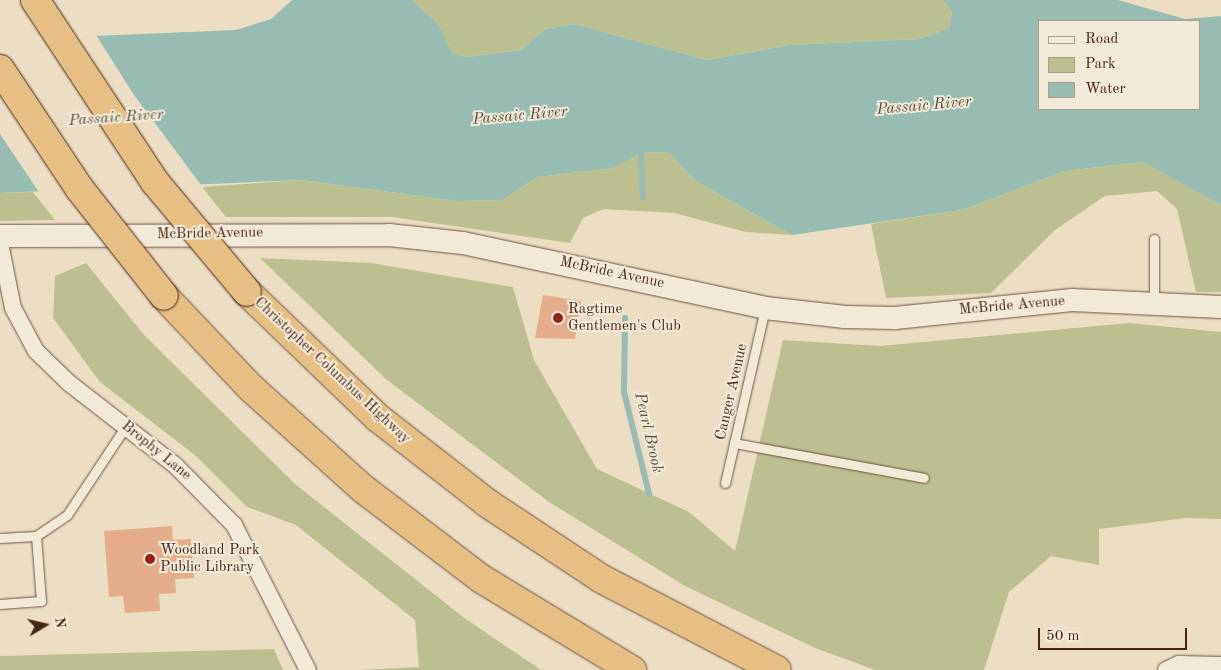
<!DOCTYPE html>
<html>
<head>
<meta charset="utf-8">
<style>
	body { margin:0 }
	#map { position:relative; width:1221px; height:670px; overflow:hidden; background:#ebdec5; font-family:"Old Standard TT",serif }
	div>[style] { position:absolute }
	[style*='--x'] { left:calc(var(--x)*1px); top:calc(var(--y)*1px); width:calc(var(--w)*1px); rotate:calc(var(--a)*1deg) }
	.green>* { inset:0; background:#bcc091 }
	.water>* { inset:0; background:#98bcb1 }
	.pier>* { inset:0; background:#ebdec5 }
	.stream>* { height:6px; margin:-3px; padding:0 3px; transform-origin:3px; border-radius:3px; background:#98bcb1 }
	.building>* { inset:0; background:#e5ad8a }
	.roads { filter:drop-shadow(0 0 1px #6e5442) drop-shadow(0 0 1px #6e5442) }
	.service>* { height:9px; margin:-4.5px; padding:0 4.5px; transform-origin:4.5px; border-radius:4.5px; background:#f2ead9 }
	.minor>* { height:16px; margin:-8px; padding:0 8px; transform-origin:8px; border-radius:8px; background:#f2ead9 }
	.secondary>* { height:22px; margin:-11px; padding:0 11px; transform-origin:11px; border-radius:11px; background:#f2ead9 }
	.motorway>* { height:28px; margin:-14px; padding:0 14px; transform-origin:14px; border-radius:14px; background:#e6bf82 }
	.bridges { filter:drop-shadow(0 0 1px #442616) drop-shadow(0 0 1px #442616) }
	.motorway-bridge>* { height:28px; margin:-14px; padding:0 14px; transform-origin:14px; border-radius:14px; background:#e6bf82 }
	.dots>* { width:14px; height:14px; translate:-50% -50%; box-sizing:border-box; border:2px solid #f2ead9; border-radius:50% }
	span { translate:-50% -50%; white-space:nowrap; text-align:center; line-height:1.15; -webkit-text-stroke:4px #f2ead9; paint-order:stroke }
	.street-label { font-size:15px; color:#442616 }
	.poi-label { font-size:15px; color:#442616 }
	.left { translate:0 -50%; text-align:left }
	.water-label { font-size:16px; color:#594c3d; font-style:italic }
	.legend { position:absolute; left:1038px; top:20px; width:162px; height:90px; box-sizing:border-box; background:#f2ead9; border:1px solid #ac9c8b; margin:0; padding:6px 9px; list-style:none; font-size:15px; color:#442616 }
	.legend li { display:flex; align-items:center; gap:10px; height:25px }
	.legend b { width:25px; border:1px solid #ac9c8b }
	.north { position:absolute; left:20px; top:600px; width:50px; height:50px; -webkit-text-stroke:4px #f2ead9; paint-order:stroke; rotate:81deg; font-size:14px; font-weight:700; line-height:20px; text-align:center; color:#442616 }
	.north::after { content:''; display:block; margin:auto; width:18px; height:22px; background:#442616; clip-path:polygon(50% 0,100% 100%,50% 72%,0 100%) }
	.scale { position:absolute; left:1038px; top:628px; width:149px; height:22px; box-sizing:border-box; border:2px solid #442616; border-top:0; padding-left:6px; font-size:15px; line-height:18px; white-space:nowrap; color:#442616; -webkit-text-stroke:4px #f2ead9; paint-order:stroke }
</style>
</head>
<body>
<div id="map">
	<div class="green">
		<div style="clip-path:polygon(412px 0,943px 0,952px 12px,949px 28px,919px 39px,790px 45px,707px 60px,574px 24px,545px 29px,521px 50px,467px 57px,453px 54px,439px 25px)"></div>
		<div style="clip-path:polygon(668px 152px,697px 182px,792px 235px,746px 232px,674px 213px,603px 209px,583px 218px,570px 243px,392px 217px,226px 217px,202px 187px,301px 180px,457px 201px,503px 200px,537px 177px,614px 168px,641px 153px)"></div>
		<div style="clip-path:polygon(1144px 162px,1221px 205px,1221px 292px,1196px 292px,1177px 209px,1157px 191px,1105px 196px,1055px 230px,991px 293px,886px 298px,871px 224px,962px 210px,1065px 171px)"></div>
		<div style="clip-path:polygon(33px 192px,55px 220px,0 221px,0 193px)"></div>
		<div style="clip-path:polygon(260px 258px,371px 263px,513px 287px,534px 360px,597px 469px,689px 512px,735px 551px,783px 340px,880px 346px,1129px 323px,1221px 332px,1221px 519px,1186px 518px,1099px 529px,1099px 565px,1051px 556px,1009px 592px,984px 670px,875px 670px,815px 648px,685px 586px,549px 502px,387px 380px)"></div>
		<div style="clip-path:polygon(86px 263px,144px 335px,295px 484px,463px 617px,541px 670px,359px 670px,419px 667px,415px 620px,296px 525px,247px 507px,196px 456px,100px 382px,53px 318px,55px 276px)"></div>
		<div style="clip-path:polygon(274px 649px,283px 670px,0 670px,0 656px)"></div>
	</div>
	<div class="water">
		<div style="clip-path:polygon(evenodd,292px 0,412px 0,439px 25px,453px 54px,467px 57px,521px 50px,545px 29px,574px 24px,707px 60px,790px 45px,919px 39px,949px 28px,952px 12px,943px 0,1118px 0,1185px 19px,1221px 16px,1221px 205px,1143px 162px,1065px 171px,962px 210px,792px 235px,697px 182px,668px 152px,641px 153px,614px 168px,537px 177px,503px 200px,457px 201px,301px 180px,0 193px,0 40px,236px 30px,271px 19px,292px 0,1040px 21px,1200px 21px,1200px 109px,1040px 109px,1040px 21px)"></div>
	</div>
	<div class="pier">
		<div style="clip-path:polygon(94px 32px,134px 95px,204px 189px,41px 195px,0 134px,0 38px)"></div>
	</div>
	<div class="stream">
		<div style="--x:641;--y:153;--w:45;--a:87.5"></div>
		<div style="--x:625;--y:318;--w:74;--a:90.8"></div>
		<div style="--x:624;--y:392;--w:105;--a:76.2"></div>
	</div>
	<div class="building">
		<div style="clip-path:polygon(543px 295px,581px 301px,575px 339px,535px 338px)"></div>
		<div style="clip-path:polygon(172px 526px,173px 540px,191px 539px,194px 578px,175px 579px,176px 593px,159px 594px,160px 611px,125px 613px,123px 596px,109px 597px,104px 531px)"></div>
	</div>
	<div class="roads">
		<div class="service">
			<div style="--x:1154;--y:301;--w:62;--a:-90"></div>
			<div style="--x:734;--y:443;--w:193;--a:10.4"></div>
			<div style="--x:725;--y:483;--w:180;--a:-77.1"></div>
			<div style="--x:0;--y:538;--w:36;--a:-3"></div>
			<div style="--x:36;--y:536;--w:37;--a:-34"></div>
			<div style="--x:67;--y:515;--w:107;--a:-56.5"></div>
			<div style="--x:0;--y:604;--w:41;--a:-4.2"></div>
			<div style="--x:41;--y:601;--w:65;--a:-94.4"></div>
		</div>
		<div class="minor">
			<div style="--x:0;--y:243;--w:66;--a:78.7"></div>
			<div style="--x:13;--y:308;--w:49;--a:61.9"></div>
			<div style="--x:36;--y:351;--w:46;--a:44.1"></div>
			<div style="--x:69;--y:383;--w:135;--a:37.8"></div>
			<div style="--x:176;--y:466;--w:83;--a:45.5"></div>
			<div style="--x:234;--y:525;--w:163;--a:63"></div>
			<div style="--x:1166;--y:670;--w:14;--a:-25"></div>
			<div style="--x:1179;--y:664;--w:42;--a:1.4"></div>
		</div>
		<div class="secondary">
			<div style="--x:0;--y:236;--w:389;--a:-0.1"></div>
			<div style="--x:389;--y:235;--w:74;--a:6.2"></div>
			<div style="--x:463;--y:243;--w:309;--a:12.1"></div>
			<div style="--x:765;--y:308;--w:81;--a:6.4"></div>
			<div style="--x:845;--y:317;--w:50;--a:1.1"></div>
			<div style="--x:895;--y:318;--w:178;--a:-5.8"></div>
			<div style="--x:1072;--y:300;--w:149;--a:2.7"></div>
		</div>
		<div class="motorway">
			<div style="--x:247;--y:292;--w:182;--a:43.9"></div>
			<div style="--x:378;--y:418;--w:138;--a:37.9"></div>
			<div style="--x:487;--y:503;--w:138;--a:33.5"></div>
			<div style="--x:602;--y:579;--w:197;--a:27.5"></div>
			<div style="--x:164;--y:296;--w:127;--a:46.6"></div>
			<div style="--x:251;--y:388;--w:149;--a:42"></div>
			<div style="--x:362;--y:488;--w:148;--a:37.3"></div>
			<div style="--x:480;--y:578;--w:178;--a:31.2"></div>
		</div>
	</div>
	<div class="bridges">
		<div class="motorway-bridge">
			<div style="--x:35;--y:0;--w:218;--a:56.6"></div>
			<div style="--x:155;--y:182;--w:143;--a:50.1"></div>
			<div style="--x:0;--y:69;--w:143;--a:56.4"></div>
			<div style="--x:79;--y:188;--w:137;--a:51.8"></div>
		</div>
	</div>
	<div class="dots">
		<div style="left:558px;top:318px;background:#8f2418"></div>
		<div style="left:150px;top:559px;background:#8f2418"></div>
	</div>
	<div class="street-label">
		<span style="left:210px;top:234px;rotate:-1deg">McBride Avenue</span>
		<span style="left:612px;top:273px;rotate:12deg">McBride Avenue</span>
		<span style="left:1012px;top:306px;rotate:-5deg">McBride Avenue</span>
		<span style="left:332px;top:371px;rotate:43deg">Christopher Columbus Highway</span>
		<span style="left:732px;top:392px;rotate:-77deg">Canger Avenue</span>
		<span style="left:156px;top:451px;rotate:39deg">Brophy Lane</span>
	</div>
	<div class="poi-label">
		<span class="left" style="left:568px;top:318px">Ragtime<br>Gentlemen's Club</span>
		<span class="left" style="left:160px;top:559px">Woodland Park<br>Public Library</span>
	</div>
	<div class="water-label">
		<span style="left:924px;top:106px;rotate:-5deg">Passaic River</span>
		<span style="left:520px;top:116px;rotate:-5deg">Passaic River</span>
		<span style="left:116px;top:118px;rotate:-4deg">Passaic River</span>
		<span style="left:648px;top:433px;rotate:77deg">Pearl Brook</span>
	</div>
	<ul class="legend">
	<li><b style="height:6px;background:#f2ead9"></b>Road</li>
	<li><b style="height:14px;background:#bcc091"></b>Park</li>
	<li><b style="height:14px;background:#98bcb1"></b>Water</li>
	</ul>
	<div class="north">N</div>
	<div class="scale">50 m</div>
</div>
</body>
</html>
